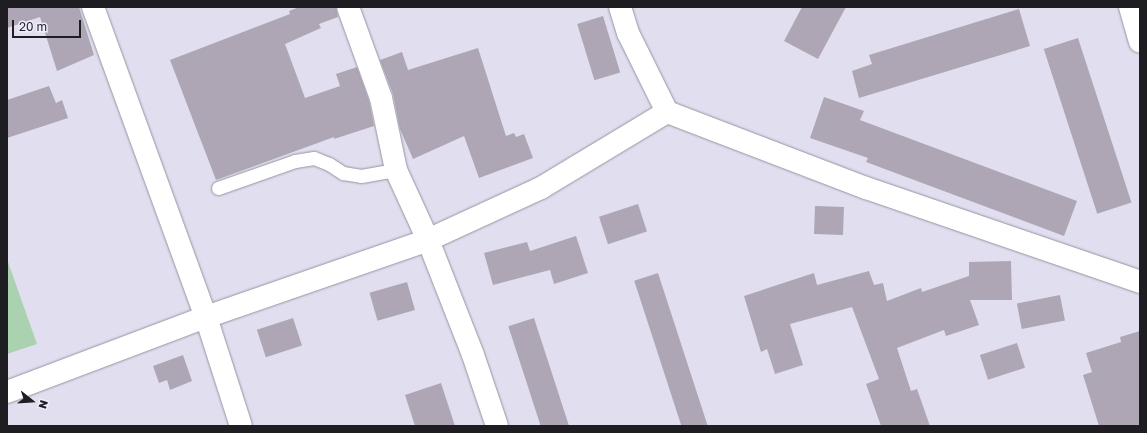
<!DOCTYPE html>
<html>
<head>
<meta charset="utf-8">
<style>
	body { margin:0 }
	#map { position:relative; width:1147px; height:433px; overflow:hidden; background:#e1dfef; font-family:"Golos Text",sans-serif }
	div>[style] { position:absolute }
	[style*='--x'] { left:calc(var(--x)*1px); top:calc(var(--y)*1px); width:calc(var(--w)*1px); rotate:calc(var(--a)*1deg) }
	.green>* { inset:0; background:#abd2b0 }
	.building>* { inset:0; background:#aea6b4; transform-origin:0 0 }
	.roads { filter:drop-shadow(0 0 1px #9594a2) drop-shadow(0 0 1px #9594a2) }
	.service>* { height:13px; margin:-6.5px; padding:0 6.5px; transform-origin:6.5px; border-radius:6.5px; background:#fff }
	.minor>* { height:22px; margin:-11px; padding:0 11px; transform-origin:11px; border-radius:11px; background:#fff }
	span { translate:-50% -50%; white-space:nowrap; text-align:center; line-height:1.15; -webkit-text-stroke:3px #eeecfc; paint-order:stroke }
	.frame { position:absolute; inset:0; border:8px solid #1d1d22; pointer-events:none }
	.north { position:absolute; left:12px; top:381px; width:40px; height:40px; -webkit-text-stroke:3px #eeecfc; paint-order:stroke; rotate:107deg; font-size:11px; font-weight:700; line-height:16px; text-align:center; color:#1d1d22 }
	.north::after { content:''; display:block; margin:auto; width:14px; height:18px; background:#1d1d22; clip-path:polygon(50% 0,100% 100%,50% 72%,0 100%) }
	.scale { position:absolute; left:12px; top:20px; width:69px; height:18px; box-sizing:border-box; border:2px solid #1d1d22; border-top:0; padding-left:5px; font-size:12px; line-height:14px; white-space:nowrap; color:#1d1d22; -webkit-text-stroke:3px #eeecfc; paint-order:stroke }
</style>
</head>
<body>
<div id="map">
	<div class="green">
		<div style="clip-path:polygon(7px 259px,37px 344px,7px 354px)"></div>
	</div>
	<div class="building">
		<div style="clip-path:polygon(7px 7px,79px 7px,94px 55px,57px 71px,40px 17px,7px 28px)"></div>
		<div style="clip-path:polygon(299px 7px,336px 7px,338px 17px,319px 24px,321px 28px,285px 44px,305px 98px,340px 86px,336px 74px,357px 67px,369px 101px,374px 126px,334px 139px,334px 137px,216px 180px,170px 60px,290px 14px,289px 11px)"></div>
		<div style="clip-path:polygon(802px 7px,846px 7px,818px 59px,784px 41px)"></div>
		<div style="clip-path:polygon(1019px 9px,1030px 46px,859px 98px,852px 71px,872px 64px,869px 55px)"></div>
		<div style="left:603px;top:16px;width:59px;height:27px;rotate:73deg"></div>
		<div style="left:1078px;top:38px;width:173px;height:36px;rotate:72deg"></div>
		<div style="clip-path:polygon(478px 48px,506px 136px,514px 133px,516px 137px,524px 134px,533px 158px,479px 178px,464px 136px,413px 159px,400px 129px,393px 94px,380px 60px,402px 52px,408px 70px)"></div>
		<div style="clip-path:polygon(49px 86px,56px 103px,62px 100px,68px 118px,7px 138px,7px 100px)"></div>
		<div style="clip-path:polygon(824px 97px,864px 111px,860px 120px,1077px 201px,1064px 236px,866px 162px,868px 158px,810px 138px)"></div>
		<div style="left:638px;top:204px;width:29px;height:41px;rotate:72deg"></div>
		<div style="left:815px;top:206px;width:29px;height:28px;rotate:2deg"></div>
		<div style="clip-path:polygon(576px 236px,588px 273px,554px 284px,550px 270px,493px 285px,484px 253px,527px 242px,530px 251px)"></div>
		<div style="clip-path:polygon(1011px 261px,1012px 300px,970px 300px,979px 325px,946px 336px,944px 330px,897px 348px,911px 391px,917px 389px,930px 426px,881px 426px,866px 384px,879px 379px,852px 307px,790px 324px,803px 365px,775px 374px,767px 349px,761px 352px,744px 296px,814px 273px,817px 285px,869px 271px,874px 285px,883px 283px,887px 301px,921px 288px,922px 292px,969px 276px,969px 262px)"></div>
		<div style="left:658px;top:273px;width:161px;height:25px;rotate:72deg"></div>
		<div style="left:407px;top:282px;width:29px;height:39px;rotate:74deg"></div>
		<div style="left:1060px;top:295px;width:26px;height:44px;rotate:79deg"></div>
		<div style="left:293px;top:318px;width:29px;height:38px;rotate:72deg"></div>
		<div style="left:534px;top:318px;width:114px;height:27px;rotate:72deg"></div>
		<div style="clip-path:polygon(1140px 331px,1140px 426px,1099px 426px,1083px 375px,1092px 372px,1086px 353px,1121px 342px,1120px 337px)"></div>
		<div style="left:1017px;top:343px;width:26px;height:39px;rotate:72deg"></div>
		<div style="clip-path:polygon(183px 355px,192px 381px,170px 390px,167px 380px,159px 383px,153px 366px)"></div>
		<div style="clip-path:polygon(441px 383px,455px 426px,415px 426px,405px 395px)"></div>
	</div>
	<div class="roads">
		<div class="service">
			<div style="--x:218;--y:188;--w:82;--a:-19.3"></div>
			<div style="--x:295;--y:161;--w:19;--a:-9"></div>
			<div style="--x:314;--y:158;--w:16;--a:22"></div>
			<div style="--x:329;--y:164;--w:17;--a:33"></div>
			<div style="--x:343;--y:173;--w:18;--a:9"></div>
			<div style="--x:361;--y:176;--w:36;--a:-10"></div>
		</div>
		<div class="minor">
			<div style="--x:93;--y:7;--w:330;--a:70"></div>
			<div style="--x:206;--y:317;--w:114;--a:72.2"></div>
			<div style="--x:348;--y:7;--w:97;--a:70.1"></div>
			<div style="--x:381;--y:98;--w:74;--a:78.2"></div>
			<div style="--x:396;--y:170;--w:77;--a:65.4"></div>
			<div style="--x:428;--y:240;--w:123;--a:68.6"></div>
			<div style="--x:473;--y:355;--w:75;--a:71.3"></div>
			<div style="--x:620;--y:7;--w:27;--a:73"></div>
			<div style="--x:628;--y:33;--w:88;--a:63.7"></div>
			<div style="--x:1130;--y:7;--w:36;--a:74"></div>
			<div style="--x:667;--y:112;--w:213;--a:20.9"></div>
			<div style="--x:866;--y:188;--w:290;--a:18.9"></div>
			<div style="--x:7;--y:392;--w:213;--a:-20.7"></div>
			<div style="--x:206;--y:317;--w:235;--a:-19.1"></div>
			<div style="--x:428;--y:240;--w:124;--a:-24.7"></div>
			<div style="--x:541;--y:188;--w:147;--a:-31.1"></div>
		</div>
	</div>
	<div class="frame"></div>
	<div class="north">N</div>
	<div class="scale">20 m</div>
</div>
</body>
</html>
